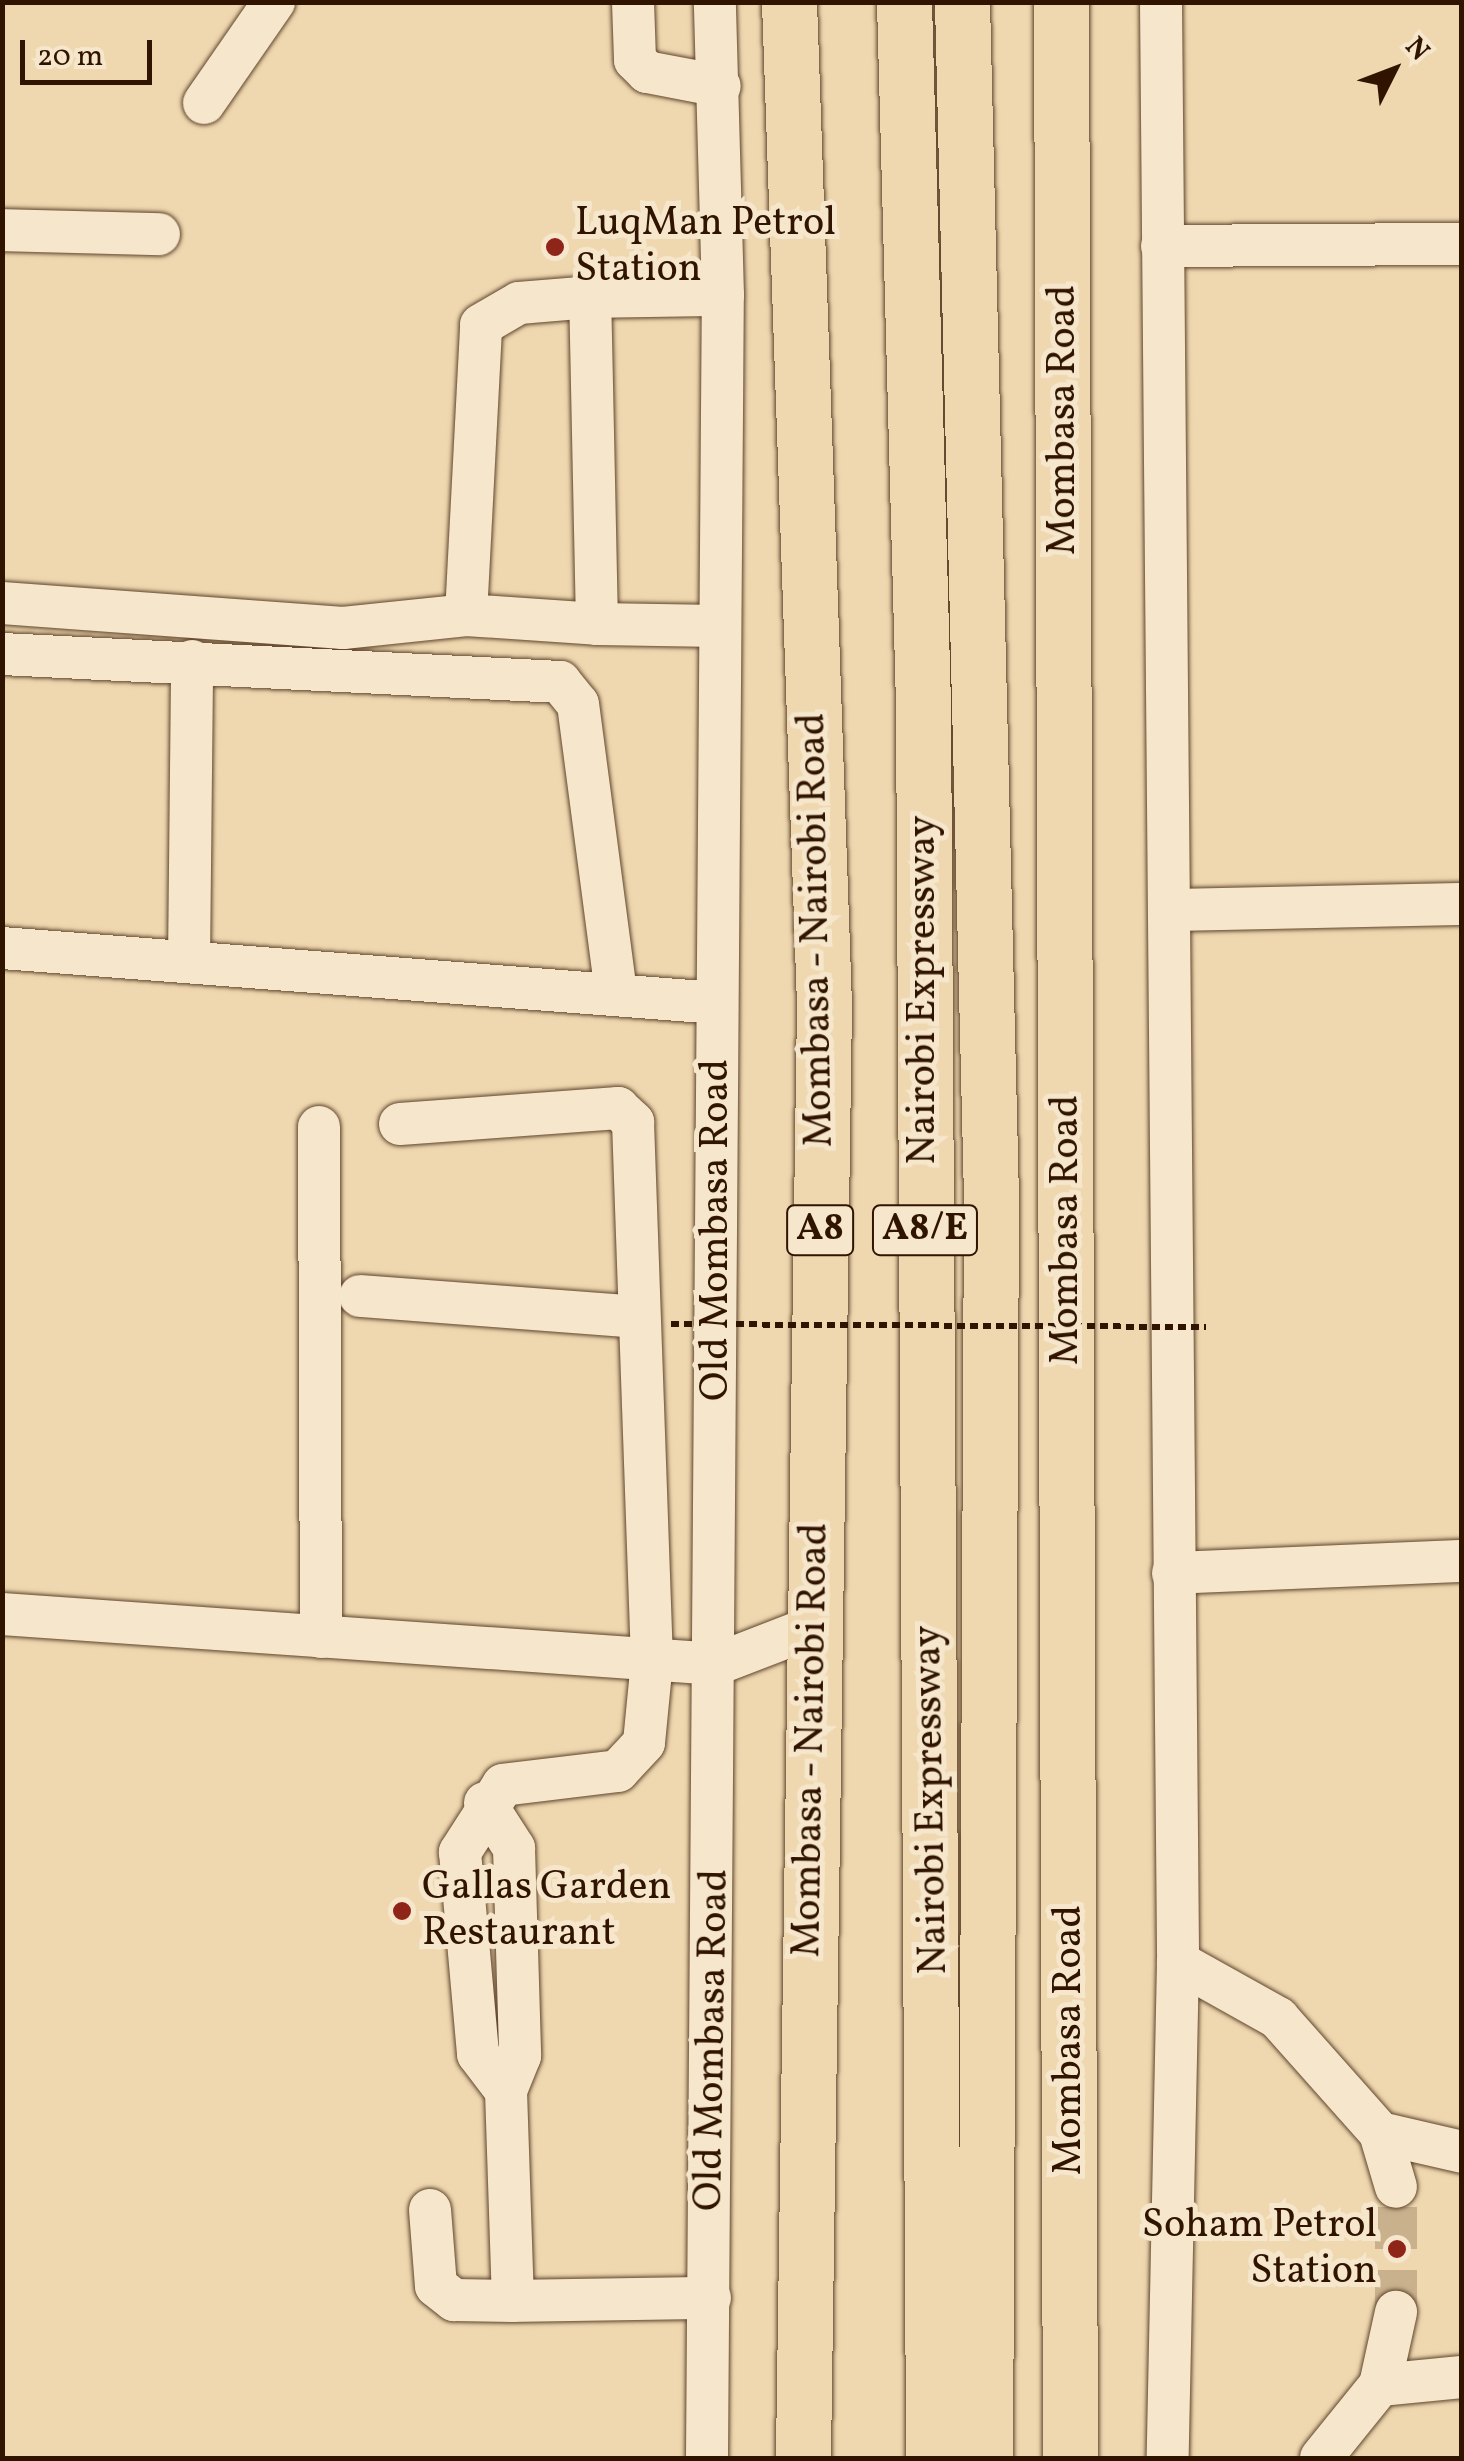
<!DOCTYPE html>
<html>
<head>
<meta charset="utf-8">
<style>
	body { margin:0 }
	#map { position:relative; width:1464px; height:2461px; overflow:hidden; background:#efd8b0; font-family:Vollkorn,serif }
	div>[style] { position:absolute }
	[style*='--x'] { left:calc(var(--x)*1px); top:calc(var(--y)*1px); width:calc(var(--w)*1px); rotate:calc(var(--a)*1deg) }
	.minor-tunnel>* { height:42px; margin-top:-21px; transform-origin:0; background:repeating-linear-gradient(90deg,#c9b18d 0 42px,transparent 0 63px) }
	.roads { filter:drop-shadow(0 0 2px #60452c) drop-shadow(0 0 2px #60452c) }
	.minor>* { height:42px; margin:-21px; padding:0 21px; transform-origin:21px; border-radius:21px; background:#f5e6cc }
	.highway>* { height:55px; margin:-27.5px; padding:0 27.5px; transform-origin:27.5px; border-radius:27.5px; background:#efd8b0 }
	.path-bridge>* { height:6px; margin-top:-3px; transform-origin:0; background:repeating-linear-gradient(90deg,#301400 0 8px,transparent 0 13px) }
	.dots>* { width:28px; height:28px; translate:-50% -50%; box-sizing:border-box; border:5px solid #f5e6cc; border-radius:50% }
	span { translate:-50% -50%; white-space:nowrap; text-align:center; line-height:1.15; -webkit-text-stroke:10px #f5e6cc; paint-order:stroke }
	.shield-label span { padding:2px 8px; background:#f5e6cc; border:2px solid; border-radius:8px; -webkit-text-stroke-width:0 }
	.shield-label { font-size:38px; color:#301400; font-weight:700 }
	.poi-label { font-size:40px; color:#301400 }
	.left { translate:0 -50%; text-align:left }
	.right { translate:-100% -50%; text-align:right }
	.street-label { font-size:40px; color:#301400 }
	.frame { position:absolute; inset:0; border:5px solid #301400; pointer-events:none }
	.north { position:absolute; left:1344px; top:20px; width:100px; height:100px; -webkit-text-stroke:8px #f5e6cc; paint-order:stroke; rotate:48deg; font-size:28px; font-weight:700; line-height:40px; text-align:center; color:#301400 }
	.north::after { content:''; display:block; margin:auto; width:35px; height:45px; background:#301400; clip-path:polygon(50% 0,100% 100%,50% 72%,0 100%) }
	.scale { position:absolute; left:20px; top:40px; width:132px; height:45px; box-sizing:border-box; border:5px solid #301400; border-top:0; padding-left:12px; font-size:30px; line-height:35px; white-space:nowrap; color:#301400; -webkit-text-stroke:8px #f5e6cc; paint-order:stroke }
</style>
</head>
<body>
<div id="map">
	<div class="minor-tunnel">
		<div style="--x:1396;--y:2312;--w:125;--a:-90"></div>
	</div>
	<div class="roads">
		<div class="minor">
			<div style="--x:633;--y:2;--w:58;--a:88"></div>
			<div style="--x:635;--y:60;--w:17;--a:45"></div>
			<div style="--x:647;--y:72;--w:74;--a:10.9"></div>
			<div style="--x:1161;--y:2;--w:1960;--a:89.5"></div>
			<div style="--x:1178;--y:1962;--w:496;--a:91.2"></div>
			<div style="--x:204;--y:103;--w:123;--a:-55.3"></div>
			<div style="--x:2;--y:230;--w:157;--a:1.5"></div>
			<div style="--x:1162;--y:246;--w:300;--a:-0.4"></div>
			<div style="--x:2;--y:603;--w:342;--a:4.2"></div>
			<div style="--x:343;--y:628;--w:124;--a:-6"></div>
			<div style="--x:466;--y:615;--w:131;--a:3.9"></div>
			<div style="--x:466;--y:615;--w:290;--a:-87"></div>
			<div style="--x:481;--y:325;--w:44;--a:-30.1"></div>
			<div style="--x:519;--y:303;--w:71;--a:-4.8"></div>
			<div style="--x:719;--y:626;--w:122;--a:-179.1"></div>
			<div style="--x:597;--y:624;--w:327;--a:-91.2"></div>
			<div style="--x:590;--y:297;--w:133;--a:-0.9"></div>
			<div style="--x:2;--y:654;--w:559;--a:2.87"></div>
			<div style="--x:560;--y:682;--w:28;--a:51"></div>
			<div style="--x:578;--y:704;--w:291;--a:82.5"></div>
			<div style="--x:1171;--y:910;--w:291;--a:-1.2"></div>
			<div style="--x:2;--y:948;--w:717;--a:4.4"></div>
			<div style="--x:189;--y:962;--w:301;--a:-89.4"></div>
			<div style="--x:400;--y:1124;--w:219;--a:-4.2"></div>
			<div style="--x:618;--y:1108;--w:21;--a:43"></div>
			<div style="--x:633;--y:1122;--w:539;--a:87.98"></div>
			<div style="--x:652;--y:1661;--w:82;--a:95.6"></div>
			<div style="--x:644;--y:1743;--w:38;--a:133"></div>
			<div style="--x:618;--y:1771;--w:116;--a:173.1"></div>
			<div style="--x:503;--y:1785;--w:80;--a:122.7"></div>
			<div style="--x:460;--y:1852;--w:203;--a:84.9"></div>
			<div style="--x:478;--y:2054;--w:46;--a:52.9"></div>
			<div style="--x:319;--y:1127;--w:510;--a:89.78"></div>
			<div style="--x:360;--y:1296;--w:279;--a:4.3"></div>
			<div style="--x:1173;--y:1573;--w:289;--a:-2.4"></div>
			<div style="--x:2;--y:1614;--w:717;--a:4"></div>
			<div style="--x:717;--y:1664;--w:103;--a:-21.1"></div>
			<div style="--x:485;--y:1803;--w:54;--a:57.2"></div>
			<div style="--x:514;--y:1848;--w:208;--a:88.3"></div>
			<div style="--x:520;--y:2056;--w:38;--a:112"></div>
			<div style="--x:506;--y:2091;--w:210;--a:88.1"></div>
			<div style="--x:513;--y:2301;--w:197;--a:-0.9"></div>
			<div style="--x:1178;--y:1962;--w:115;--a:29.2"></div>
			<div style="--x:1278;--y:2018;--w:154;--a:48.4"></div>
			<div style="--x:1380;--y:2133;--w:56;--a:73.5"></div>
			<div style="--x:1380;--y:2133;--w:84;--a:13"></div>
			<div style="--x:430;--y:2210;--w:76;--a:85.5"></div>
			<div style="--x:436;--y:2286;--w:23;--a:38"></div>
			<div style="--x:454;--y:2300;--w:59;--a:1"></div>
			<div style="--x:1380;--y:2385;--w:82;--a:-5.6"></div>
			<div style="--x:707;--y:2458;--w:2163;--a:-89.58"></div>
			<div style="--x:723;--y:295;--w:293;--a:-91.6"></div>
			<div style="--x:1321;--y:2458;--w:94;--a:-51.1"></div>
			<div style="--x:1380;--y:2385;--w:75;--a:-77.6"></div>
		</div>
		<div class="highway">
			<div style="--x:789;--y:2;--w:1004;--a:88"></div>
			<div style="--x:824;--y:1005;--w:1453;--a:90.83"></div>
			<div style="--x:904;--y:2;--w:701;--a:88.45"></div>
			<div style="--x:923;--y:703;--w:1755;--a:89.67"></div>
			<div style="--x:962;--y:2;--w:1193;--a:88.61"></div>
			<div style="--x:991;--y:1195;--w:1263;--a:90.27"></div>
			<div style="--x:1061;--y:2;--w:2456;--a:89.79"></div>
		</div>
	</div>
	<div class="path-bridge">
		<div style="--x:671;--y:1324;--w:535;--a:0.32"></div>
	</div>
	<div class="dots">
		<div style="left:555px;top:247px;background:#8f2418"></div>
		<div style="left:402px;top:1911px;background:#8f2418"></div>
		<div style="left:1397px;top:2249px;background:#8f2418"></div>
	</div>
	<div class="shield-label">
		<span style="left:820px;top:1230px">A8</span>
		<span style="left:925px;top:1230px">A8/E</span>
	</div>
	<div class="poi-label">
		<span class="left" style="left:575px;top:247px">LuqMan Petrol<br>Station</span>
		<span class="left" style="left:422px;top:1911px">Gallas Garden<br>Restaurant</span>
		<span class="right" style="left:1377px;top:2249px">Soham Petrol<br>Station</span>
	</div>
	<div class="street-label">
		<span style="left:1064px;top:420px;rotate:-90deg">Mombasa Road</span>
		<span style="left:817px;top:930px;rotate:-91deg">Mombasa - Nairobi Road</span>
		<span style="left:924px;top:990px;rotate:-90deg">Nairobi Expressway</span>
		<span style="left:717px;top:1230px;rotate:-90deg">Old Mombasa Road</span>
		<span style="left:1067px;top:1230px;rotate:-90deg">Mombasa Road</span>
		<span style="left:812px;top:1740px;rotate:-89deg">Mombasa - Nairobi Road</span>
		<span style="left:932px;top:1800px;rotate:-91deg">Nairobi Expressway</span>
		<span style="left:713px;top:2040px;rotate:-89deg">Old Mombasa Road</span>
		<span style="left:1070px;top:2040px;rotate:-90deg">Mombasa Road</span>
	</div>
	<div class="frame"></div>
	<div class="north">N</div>
	<div class="scale">20 m</div>
</div>
</body>
</html>
